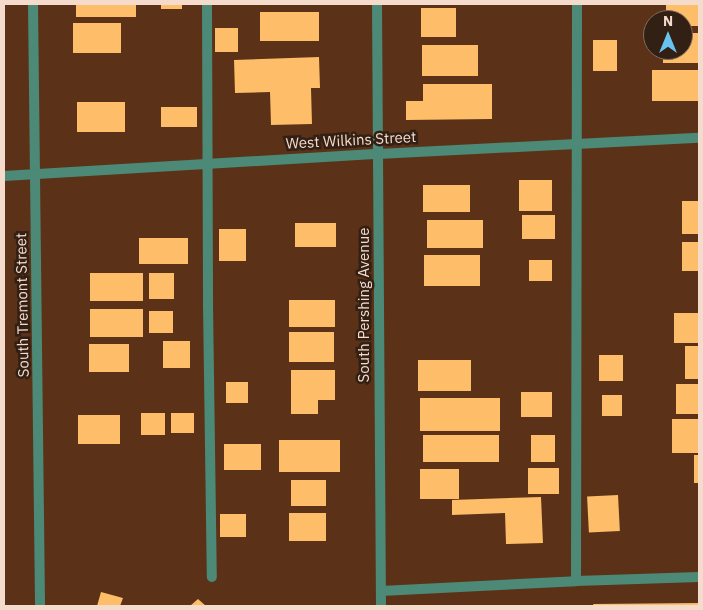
<!DOCTYPE html>
<html>
<head>
<meta charset="utf-8">
<style>
	body { margin:0 }
	#map { position:relative; width:703px; height:610px; overflow:hidden; background:#5b3217; font-family:"IBM Plex Sans",sans-serif }
	div>[style] { position:absolute }
	[style*='--x'] { left:calc(var(--x)*1px); top:calc(var(--y)*1px); width:calc(var(--w)*1px); rotate:calc(var(--a)*1deg) }
	.building>* { inset:0; background:#fdbd69; transform-origin:0 0 }
	.lane>* { height:10px; margin:-5px; padding:0 5px; transform-origin:5px; border-radius:5px; background:#4c8977 }
	.street>* { height:10px; margin:-5px; padding:0 5px; transform-origin:5px; border-radius:5px; background:#4c8977 }
	span { translate:-50% -50%; white-space:nowrap; text-align:center; line-height:1.15; -webkit-text-stroke:5px #332014; paint-order:stroke }
	.street-label { font-size:15px; color:#f5dbcc }
	.frame { position:absolute; inset:0; border:5px solid #f5dbcc; pointer-events:none }
	.north { position:absolute; left:643px; top:10px; width:50px; height:50px; box-sizing:border-box; background:#332014; border:1px solid #816b5e; border-radius:50%; rotate:0deg; font-size:14px; font-weight:700; line-height:20px; text-align:center; color:#f5dbcc }
	.north::after { content:''; display:block; margin:auto; width:18px; height:22px; background:#69c3f1; clip-path:polygon(50% 0,100% 100%,50% 72%,0 100%) }
</style>
</head>
<body>
<div id="map">
	<div class="building">
		<div style="left:76px;top:4px;width:60px;height:13px"></div>
		<div style="left:161px;top:4px;width:21px;height:5px"></div>
		<div style="clip-path:polygon(666px 4px,699px 4px,699px 26px,683px 26px,683px 20px,666px 20px)"></div>
		<div style="left:421px;top:8px;width:35px;height:29px"></div>
		<div style="left:260px;top:12px;width:59px;height:29px"></div>
		<div style="left:73px;top:23px;width:48px;height:30px"></div>
		<div style="left:215px;top:28px;width:23px;height:24px"></div>
		<div style="clip-path:polygon(683px 33px,699px 33px,699px 63px,663px 63px,663px 50px,683px 50px)"></div>
		<div style="left:593px;top:40px;width:24px;height:31px"></div>
		<div style="left:422px;top:45px;width:56px;height:31px"></div>
		<div style="clip-path:polygon(319px 57px,320px 88px,311px 88px,312px 124px,271px 125px,270px 92px,235px 93px,234px 60px)"></div>
		<div style="left:652px;top:70px;width:47px;height:31px"></div>
		<div style="clip-path:polygon(423px 84px,492px 84px,492px 119px,406px 120px,406px 101px,423px 101px)"></div>
		<div style="left:77px;top:102px;width:48px;height:30px"></div>
		<div style="left:161px;top:107px;width:36px;height:20px"></div>
		<div style="left:519px;top:180px;width:33px;height:31px"></div>
		<div style="left:423px;top:185px;width:47px;height:27px"></div>
		<div style="left:699px;top:201px;width:33px;height:17px;rotate:90deg"></div>
		<div style="left:522px;top:215px;width:33px;height:24px"></div>
		<div style="left:427px;top:220px;width:56px;height:28px"></div>
		<div style="left:295px;top:223px;width:41px;height:24px"></div>
		<div style="left:219px;top:229px;width:27px;height:32px"></div>
		<div style="left:139px;top:238px;width:49px;height:26px"></div>
		<div style="left:682px;top:242px;width:17px;height:29px"></div>
		<div style="left:424px;top:255px;width:56px;height:31px"></div>
		<div style="left:529px;top:260px;width:23px;height:21px"></div>
		<div style="left:90px;top:273px;width:53px;height:28px"></div>
		<div style="left:149px;top:273px;width:25px;height:26px"></div>
		<div style="left:289px;top:300px;width:46px;height:27px"></div>
		<div style="left:90px;top:309px;width:53px;height:28px"></div>
		<div style="left:149px;top:311px;width:24px;height:22px"></div>
		<div style="left:674px;top:313px;width:25px;height:30px"></div>
		<div style="left:289px;top:332px;width:45px;height:30px"></div>
		<div style="left:163px;top:341px;width:27px;height:27px"></div>
		<div style="left:89px;top:344px;width:40px;height:28px"></div>
		<div style="left:685px;top:346px;width:14px;height:33px"></div>
		<div style="left:599px;top:355px;width:24px;height:26px"></div>
		<div style="left:418px;top:360px;width:53px;height:31px"></div>
		<div style="clip-path:polygon(291px 370px,335px 370px,335px 400px,318px 400px,318px 414px,291px 414px)"></div>
		<div style="left:226px;top:382px;width:22px;height:21px"></div>
		<div style="left:676px;top:384px;width:23px;height:30px"></div>
		<div style="left:521px;top:392px;width:31px;height:25px"></div>
		<div style="left:602px;top:395px;width:20px;height:21px"></div>
		<div style="left:420px;top:398px;width:80px;height:33px"></div>
		<div style="left:141px;top:413px;width:24px;height:22px"></div>
		<div style="left:171px;top:413px;width:23px;height:20px"></div>
		<div style="left:78px;top:415px;width:42px;height:29px"></div>
		<div style="left:672px;top:419px;width:27px;height:34px"></div>
		<div style="left:423px;top:435px;width:76px;height:27px"></div>
		<div style="left:531px;top:435px;width:24px;height:27px"></div>
		<div style="left:279px;top:440px;width:61px;height:32px"></div>
		<div style="left:224px;top:444px;width:37px;height:26px"></div>
		<div style="left:694px;top:455px;width:5px;height:28px"></div>
		<div style="left:528px;top:468px;width:31px;height:26px"></div>
		<div style="left:420px;top:469px;width:39px;height:30px"></div>
		<div style="left:291px;top:480px;width:35px;height:26px"></div>
		<div style="left:618px;top:495px;width:36px;height:31px;rotate:87deg"></div>
		<div style="clip-path:polygon(541px 497px,543px 543px,506px 544px,505px 513px,452px 515px,452px 500px)"></div>
		<div style="left:289px;top:513px;width:37px;height:28px"></div>
		<div style="left:220px;top:514px;width:26px;height:23px"></div>
		<div style="clip-path:polygon(101px 592px,123px 598px,120px 606px,97px 606px)"></div>
		<div style="clip-path:polygon(198px 599px,206px 606px,190px 606px)"></div>
		<div style="clip-path:polygon(699px 603px,699px 606px,594px 606px,593px 604px)"></div>
	</div>
	<div class="lane">
		<div style="--x:207;--y:4;--w:300;--a:89.8"></div>
		<div style="--x:208;--y:304;--w:273;--a:89.2"></div>
		<div style="--x:576;--y:581;--w:123;--a:-1.9"></div>
		<div style="--x:381;--y:591;--w:195;--a:-2.9"></div>
		<div style="--x:576;--y:581;--w:577;--a:-89.9"></div>
	</div>
	<div class="street">
		<div style="--x:33;--y:4;--w:602;--a:89.33"></div>
		<div style="--x:377;--y:4;--w:602;--a:89.62"></div>
		<div style="--x:4;--y:176;--w:375;--a:-3.4"></div>
		<div style="--x:378;--y:154;--w:321;--a:-2.9"></div>
	</div>
	<div class="street-label">
		<span style="left:351px;top:140px;rotate:-3deg">West Wilkins Street</span>
		<span style="left:22px;top:305px;rotate:-91deg">South Tremont Street</span>
		<span style="left:364px;top:305px;rotate:-90deg">South Pershing Avenue</span>
	</div>
	<div class="frame"></div>
	<div class="north">N</div>
</div>
</body>
</html>
